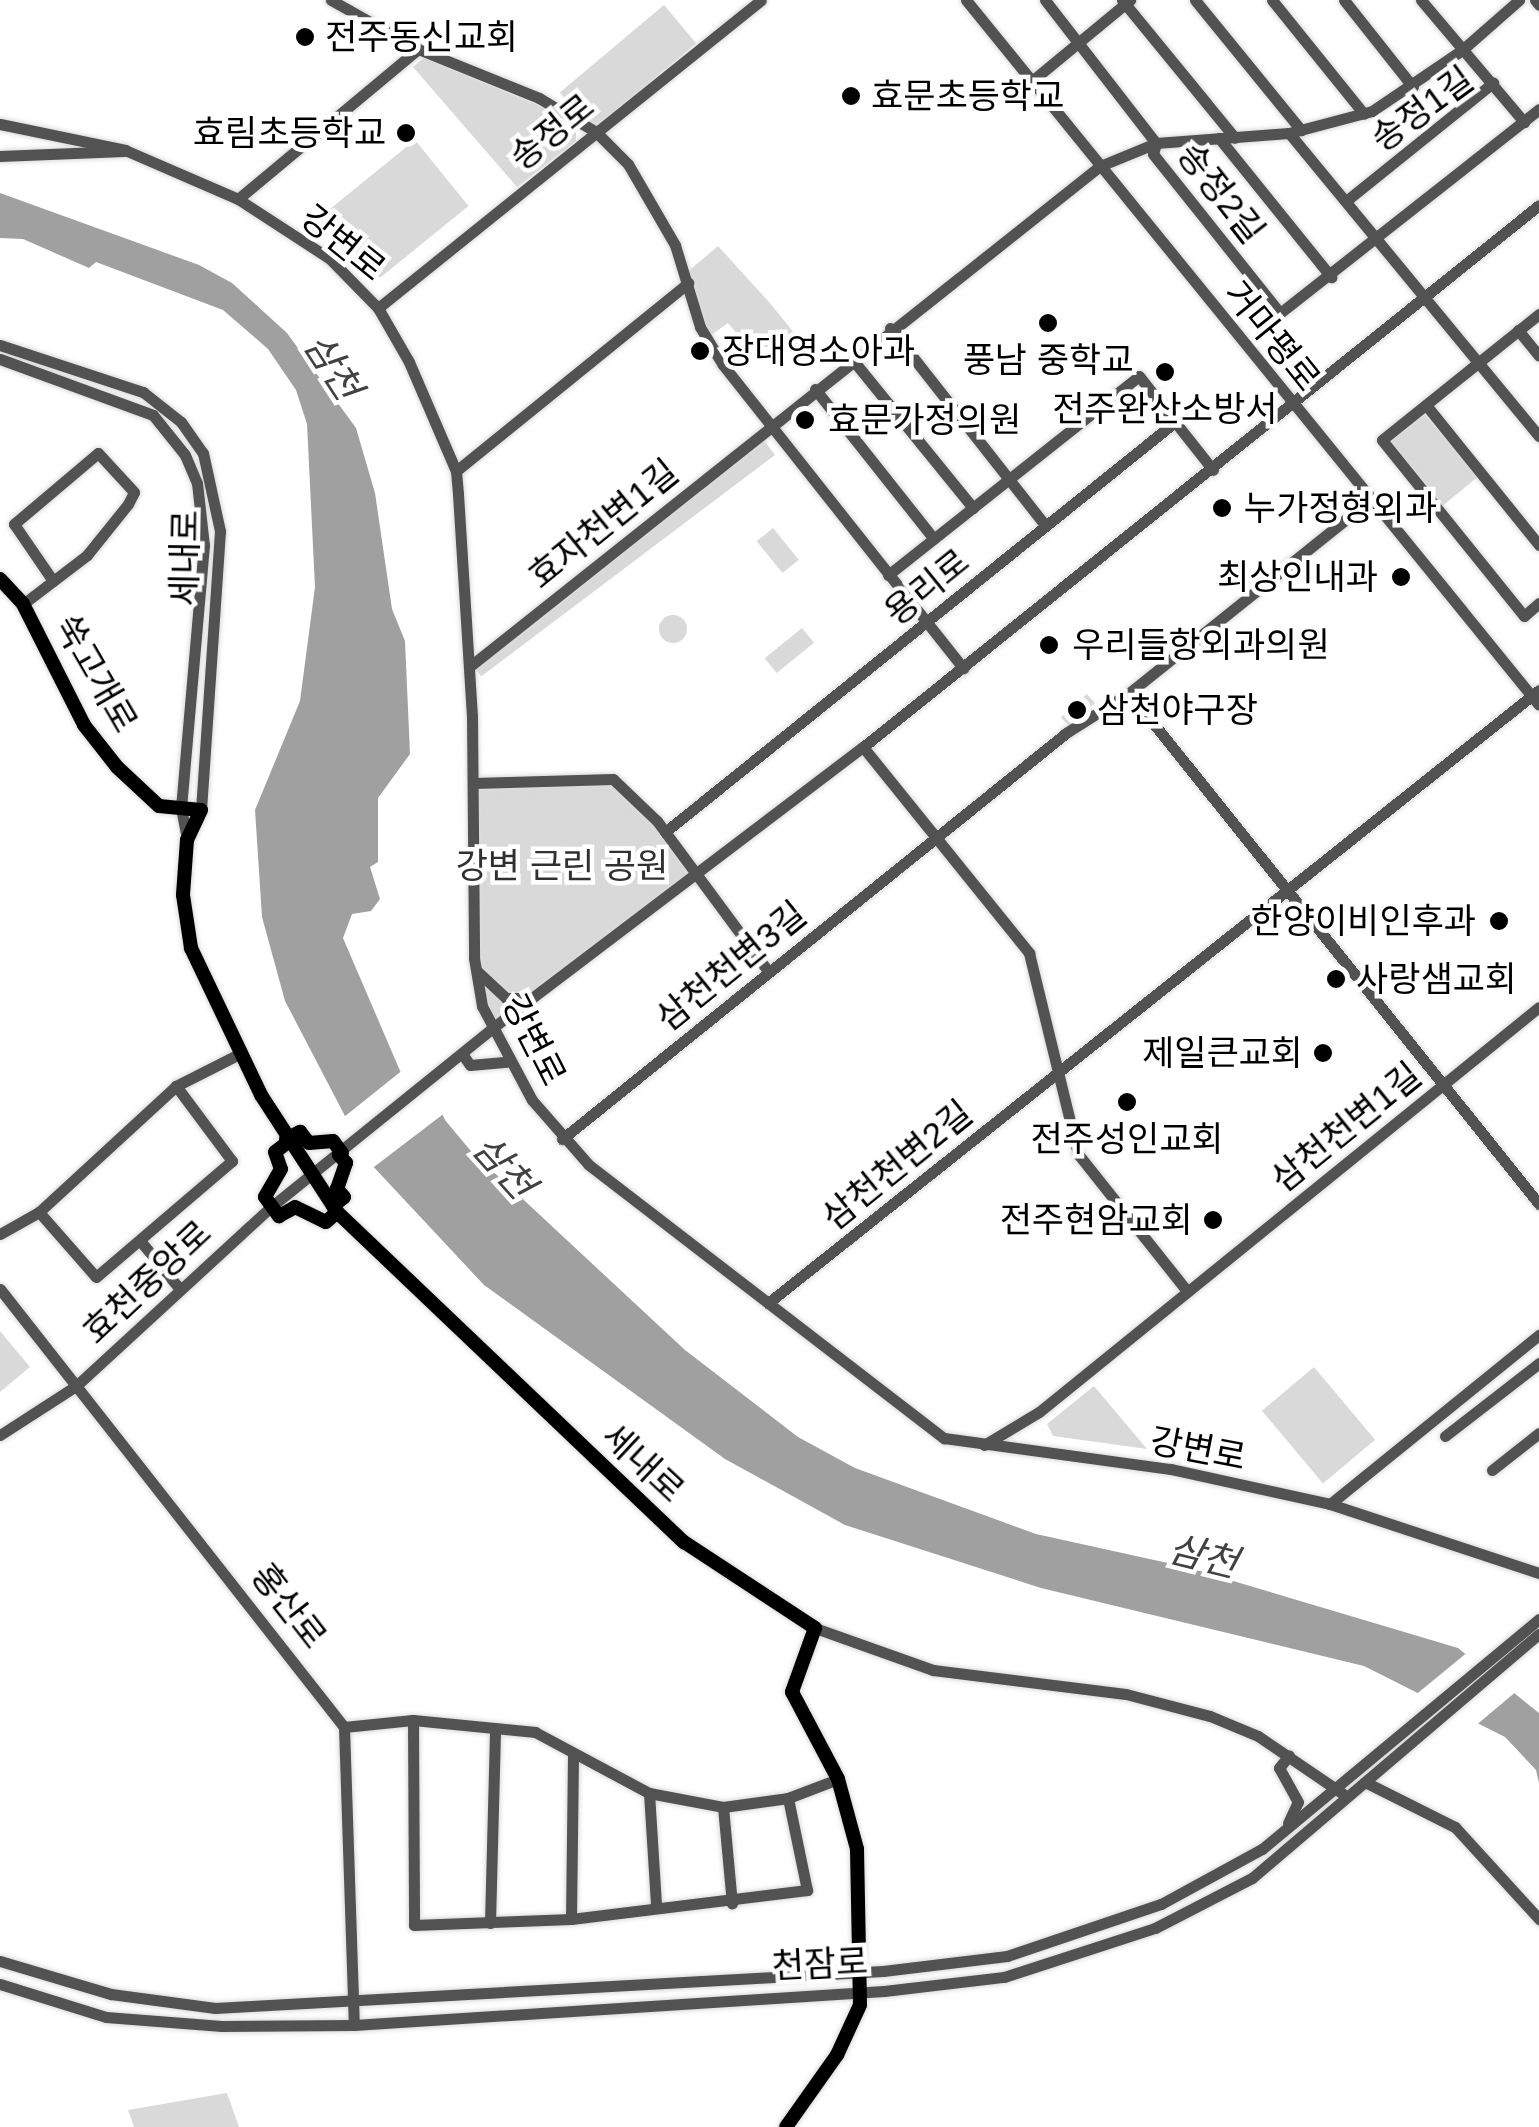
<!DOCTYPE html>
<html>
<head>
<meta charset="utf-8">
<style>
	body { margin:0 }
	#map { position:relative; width:1539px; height:2127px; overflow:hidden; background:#fff; font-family:Arial,"Noto Sans KR",sans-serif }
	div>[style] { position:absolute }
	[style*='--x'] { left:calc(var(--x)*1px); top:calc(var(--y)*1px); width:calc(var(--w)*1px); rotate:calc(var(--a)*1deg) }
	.green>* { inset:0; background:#d9d9d9; transform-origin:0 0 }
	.round { border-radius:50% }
	.water>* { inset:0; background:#a0a0a0 }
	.pier>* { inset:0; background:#fff }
	.roads { filter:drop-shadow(0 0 2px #dbdbdb) drop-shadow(0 0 2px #dbdbdb) }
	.minor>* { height:11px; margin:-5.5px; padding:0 5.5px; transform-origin:5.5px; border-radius:5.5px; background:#525252 }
	.major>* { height:14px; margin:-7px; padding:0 7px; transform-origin:7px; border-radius:7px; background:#000 }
	.dots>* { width:28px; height:28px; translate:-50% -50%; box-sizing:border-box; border:5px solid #fff; border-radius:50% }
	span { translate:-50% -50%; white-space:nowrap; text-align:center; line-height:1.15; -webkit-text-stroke:9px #fff; paint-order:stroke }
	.poi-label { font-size:35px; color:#000 }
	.left { translate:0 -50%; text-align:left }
	.right { translate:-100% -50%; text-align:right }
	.street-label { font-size:35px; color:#000 }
	.park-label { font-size:35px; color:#303030 }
	.water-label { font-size:38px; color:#414141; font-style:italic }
</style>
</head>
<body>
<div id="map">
	<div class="green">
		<div style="left:664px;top:5px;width:50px;height:136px;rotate:50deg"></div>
		<div style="clip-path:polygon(424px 58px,562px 115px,576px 130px,576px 141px,517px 187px,413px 67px)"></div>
		<div style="left:415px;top:140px;width:85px;height:117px;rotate:51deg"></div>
		<div style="clip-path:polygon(718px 246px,769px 302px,817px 361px,806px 367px,782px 340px,753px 353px,728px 323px,707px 338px,685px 274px)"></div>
		<div style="clip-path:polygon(1422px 412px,1480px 475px,1441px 507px,1392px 445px,1392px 436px)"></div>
		<div style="left:763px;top:439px;width:20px;height:368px;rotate:53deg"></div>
		<div style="left:773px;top:528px;width:41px;height:21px;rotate:51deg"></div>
		<div class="round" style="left:659px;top:615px;width:28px;height:28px"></div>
		<div style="left:802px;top:628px;width:19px;height:48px;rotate:51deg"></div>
		<div style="left:1087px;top:694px;width:12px;height:35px;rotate:48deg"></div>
		<div style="clip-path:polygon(613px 779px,696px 874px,491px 1029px,477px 981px,474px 783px)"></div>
		<div style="clip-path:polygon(0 1331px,30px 1367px,0 1392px)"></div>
		<div style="left:1314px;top:1367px;width:95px;height:68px;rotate:50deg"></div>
		<div style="clip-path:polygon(1094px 1386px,1147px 1449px,1053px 1436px,1047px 1424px)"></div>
		<div style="clip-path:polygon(227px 2093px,239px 2127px,134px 2127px,128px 2110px)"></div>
	</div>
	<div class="water">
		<div style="clip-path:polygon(0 193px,199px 265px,232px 283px,287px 333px,356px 428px,375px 493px,392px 609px,405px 641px,410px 754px,378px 798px,378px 862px,370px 867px,380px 899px,371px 911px,352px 914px,343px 938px,401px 1073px,427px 1083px,445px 1120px,470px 1150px,685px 1350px,798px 1437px,855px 1468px,1036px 1534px,1186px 1567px,1458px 1648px,1539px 1713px,1539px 1783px,1536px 1770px,1505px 1737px,1364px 1666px,1041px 1588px,845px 1525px,725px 1459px,484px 1285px,369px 1162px,285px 1001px,262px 917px,255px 810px,300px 701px,315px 587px,307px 424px,296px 390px,268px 349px,223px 310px,96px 262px,89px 268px,23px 239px,0 238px)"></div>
	</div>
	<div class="pier">
		<div style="clip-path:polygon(404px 1069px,431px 1079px,446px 1112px,370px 1170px,339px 1121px)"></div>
		<div style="clip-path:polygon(1469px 1651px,1518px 1690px,1474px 1727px,1413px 1697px)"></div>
	</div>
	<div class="roads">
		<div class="minor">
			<div style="--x:331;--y:0;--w:100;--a:29.4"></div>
			<div style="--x:418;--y:49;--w:131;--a:22"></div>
			<div style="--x:539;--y:98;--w:66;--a:30.8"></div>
			<div style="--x:596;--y:132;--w:45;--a:45"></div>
			<div style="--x:628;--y:164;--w:94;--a:59.9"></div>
			<div style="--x:675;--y:245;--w:86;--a:73"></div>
			<div style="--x:700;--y:327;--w:44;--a:58.8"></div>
			<div style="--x:723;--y:365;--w:387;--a:51.6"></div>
			<div style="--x:966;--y:0;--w:908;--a:50.9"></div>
			<div style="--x:1045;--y:0;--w:181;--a:52.2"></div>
			<div style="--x:1156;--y:143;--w:11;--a:105"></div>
			<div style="--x:1153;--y:154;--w:203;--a:51.4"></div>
			<div style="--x:1280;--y:313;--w:330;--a:-38.2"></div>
			<div style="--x:1122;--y:0;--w:178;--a:50.7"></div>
			<div style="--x:1195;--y:0;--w:168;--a:50.8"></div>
			<div style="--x:1272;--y:0;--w:146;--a:51.1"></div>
			<div style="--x:1344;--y:0;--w:111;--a:51.6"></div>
			<div style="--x:1421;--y:0;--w:160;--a:49.8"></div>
			<div style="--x:1535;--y:0;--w:6;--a:51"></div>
			<div style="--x:1033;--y:80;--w:126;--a:-39.5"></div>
			<div style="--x:0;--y:124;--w:128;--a:11.7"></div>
			<div style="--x:125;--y:150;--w:123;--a:23.4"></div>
			<div style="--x:238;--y:199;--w:108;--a:33"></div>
			<div style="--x:329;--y:258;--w:70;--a:45.6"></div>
			<div style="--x:378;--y:308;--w:62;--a:60.1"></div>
			<div style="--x:409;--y:362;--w:119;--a:66.7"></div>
			<div style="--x:456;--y:471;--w:23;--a:85"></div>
			<div style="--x:458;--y:494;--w:222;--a:86.4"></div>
			<div style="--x:472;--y:716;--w:242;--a:89.5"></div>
			<div style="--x:474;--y:958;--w:49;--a:80.5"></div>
			<div style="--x:482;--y:1006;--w:106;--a:62"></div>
			<div style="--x:532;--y:1100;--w:86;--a:48.8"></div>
			<div style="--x:589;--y:1165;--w:448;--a:37.6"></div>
			<div style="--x:944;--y:1438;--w:229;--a:7.8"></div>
			<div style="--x:1171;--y:1469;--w:163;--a:12.4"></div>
			<div style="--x:1330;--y:1504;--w:220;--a:18.3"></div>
			<div style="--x:1289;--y:133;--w:393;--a:50.5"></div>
			<div style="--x:1219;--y:138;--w:179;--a:51.1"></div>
			<div style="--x:0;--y:156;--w:124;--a:-2.3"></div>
			<div style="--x:238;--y:199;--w:234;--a:-39.8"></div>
			<div style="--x:1346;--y:201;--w:189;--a:-38.8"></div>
			<div style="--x:378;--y:308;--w:491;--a:-38.8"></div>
			<div style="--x:1539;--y:314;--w:201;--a:141.3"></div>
			<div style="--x:1382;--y:440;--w:226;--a:51.1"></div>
			<div style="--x:1524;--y:616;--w:20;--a:-41"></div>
			<div style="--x:890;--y:328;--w:252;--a:51.8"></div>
			<div style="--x:1518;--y:330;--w:33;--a:51"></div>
			<div style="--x:0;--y:345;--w:151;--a:18.2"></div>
			<div style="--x:143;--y:392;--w:48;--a:38.3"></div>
			<div style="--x:181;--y:422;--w:38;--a:55"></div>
			<div style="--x:203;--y:453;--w:80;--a:77.7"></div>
			<div style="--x:220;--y:531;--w:280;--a:93.9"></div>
			<div style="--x:0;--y:359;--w:163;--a:20.1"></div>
			<div style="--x:153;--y:415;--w:51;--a:51.3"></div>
			<div style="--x:185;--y:455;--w:30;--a:67"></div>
			<div style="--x:197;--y:483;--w:62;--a:83.6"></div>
			<div style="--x:204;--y:545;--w:264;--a:95"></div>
			<div style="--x:181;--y:808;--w:33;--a:79"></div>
			<div style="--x:852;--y:359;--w:192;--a:50.9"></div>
			<div style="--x:815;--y:389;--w:191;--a:51.6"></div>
			<div style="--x:1426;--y:405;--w:180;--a:51.1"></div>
			<div style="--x:456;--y:471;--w:299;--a:-39"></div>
			<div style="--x:888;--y:575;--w:320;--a:-38.4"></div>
			<div style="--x:1139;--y:376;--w:58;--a:52"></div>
			<div style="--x:23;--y:604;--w:81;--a:-37.4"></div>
			<div style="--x:87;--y:555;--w:65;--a:-51.2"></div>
			<div style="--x:128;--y:504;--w:13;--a:-63"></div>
			<div style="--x:134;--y:492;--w:53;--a:-132.7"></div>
			<div style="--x:98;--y:453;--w:110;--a:139.8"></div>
			<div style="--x:14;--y:524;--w:69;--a:55.6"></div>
			<div style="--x:469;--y:667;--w:806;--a:-38.45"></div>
			<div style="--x:1100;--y:166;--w:61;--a:-22.3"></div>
			<div style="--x:1156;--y:143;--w:133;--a:-4.3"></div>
			<div style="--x:1289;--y:133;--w:86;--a:-14.8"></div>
			<div style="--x:1372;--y:111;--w:109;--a:-34.1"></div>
			<div style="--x:1462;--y:50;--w:76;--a:-41.3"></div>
			<div style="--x:1129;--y:693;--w:655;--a:51.26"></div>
			<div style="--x:863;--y:747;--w:265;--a:51.1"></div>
			<div style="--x:1029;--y:953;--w:207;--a:76.3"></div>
			<div style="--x:1078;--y:1154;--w:175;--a:51.5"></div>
			<div style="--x:474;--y:783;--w:139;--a:-1.6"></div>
			<div style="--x:613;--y:779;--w:61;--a:43.7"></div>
			<div style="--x:657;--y:821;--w:187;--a:53.5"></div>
			<div style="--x:665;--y:832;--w:654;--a:-38.8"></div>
			<div style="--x:1175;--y:422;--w:61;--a:51.6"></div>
			<div style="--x:477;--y:971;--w:40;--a:43"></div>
			<div style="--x:506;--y:998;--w:26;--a:0"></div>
			<div style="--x:463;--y:1055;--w:12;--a:55"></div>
			<div style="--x:470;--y:1065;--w:37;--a:-5"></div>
			<div style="--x:562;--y:1139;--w:647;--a:-38.85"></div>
			<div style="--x:1066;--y:733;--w:75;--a:-32.4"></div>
			<div style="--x:1129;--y:693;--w:309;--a:-38.7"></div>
			<div style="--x:39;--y:1212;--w:86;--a:48.8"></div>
			<div style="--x:96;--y:1277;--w:179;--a:-40.5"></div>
			<div style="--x:232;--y:1161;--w:94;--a:-126.7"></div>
			<div style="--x:0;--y:1234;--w:45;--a:-29.4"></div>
			<div style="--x:39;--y:1212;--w:186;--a:-42.6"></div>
			<div style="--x:176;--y:1086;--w:73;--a:-26.9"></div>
			<div style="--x:142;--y:1243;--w:58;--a:50.6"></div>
			<div style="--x:0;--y:1289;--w:557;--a:51.85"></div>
			<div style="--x:344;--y:1727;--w:298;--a:88.1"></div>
			<div style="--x:768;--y:1303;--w:985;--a:-38.49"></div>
			<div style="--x:0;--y:1435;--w:90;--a:-32.8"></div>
			<div style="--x:76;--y:1386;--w:266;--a:-42.6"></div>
			<div style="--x:272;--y:1206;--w:282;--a:-38.9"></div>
			<div style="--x:491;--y:1029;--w:467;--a:-37.2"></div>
			<div style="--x:863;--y:747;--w:866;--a:-38.72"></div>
			<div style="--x:1445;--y:1436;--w:119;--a:-37.8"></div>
			<div style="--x:984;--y:1445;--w:64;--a:-31"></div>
			<div style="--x:1039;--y:1412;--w:643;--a:-39.01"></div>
			<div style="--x:1492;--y:1470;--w:60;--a:-38.2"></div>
			<div style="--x:1330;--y:1504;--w:269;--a:-39"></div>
			<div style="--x:815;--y:1628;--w:125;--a:19.6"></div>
			<div style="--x:933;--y:1670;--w:194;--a:7.1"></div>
			<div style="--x:1126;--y:1694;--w:87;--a:14.7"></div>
			<div style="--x:1210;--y:1716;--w:52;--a:22.6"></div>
			<div style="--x:1258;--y:1736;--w:102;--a:34.2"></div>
			<div style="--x:413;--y:1720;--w:205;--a:89.7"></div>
			<div style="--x:414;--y:1925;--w:157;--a:-2.2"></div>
			<div style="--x:571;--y:1919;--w:238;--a:-7"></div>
			<div style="--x:807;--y:1890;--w:94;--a:-101.7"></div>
			<div style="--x:344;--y:1727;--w:69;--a:-5.8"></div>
			<div style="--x:413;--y:1720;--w:123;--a:5.6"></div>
			<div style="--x:535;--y:1732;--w:129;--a:28.2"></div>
			<div style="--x:649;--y:1793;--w:75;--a:10.7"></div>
			<div style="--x:723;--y:1807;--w:66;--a:-7.9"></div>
			<div style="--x:788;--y:1798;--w:53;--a:-20.8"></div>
			<div style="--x:1365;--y:1782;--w:101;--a:26.6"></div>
			<div style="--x:1455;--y:1827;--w:125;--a:47.6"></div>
			<div style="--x:649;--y:1793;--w:112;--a:86.4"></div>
			<div style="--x:723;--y:1807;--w:97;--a:84.7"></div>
			<div style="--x:1288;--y:1823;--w:23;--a:-65"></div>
			<div style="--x:1298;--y:1802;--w:39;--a:-119"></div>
			<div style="--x:1279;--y:1768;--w:16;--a:-52"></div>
			<div style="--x:571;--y:1919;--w:165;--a:-89.3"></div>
			<div style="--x:490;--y:1923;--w:195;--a:-88.5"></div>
			<div style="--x:0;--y:1961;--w:116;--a:16.6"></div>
			<div style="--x:111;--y:1994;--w:105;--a:7.7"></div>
			<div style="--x:215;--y:2008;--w:669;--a:-3.17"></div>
			<div style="--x:883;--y:1971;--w:125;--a:-6.9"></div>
			<div style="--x:1007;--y:1956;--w:163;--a:-18.7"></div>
			<div style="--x:1161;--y:1904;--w:115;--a:-28.6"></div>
			<div style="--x:1262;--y:1849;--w:360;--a:-39.7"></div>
			<div style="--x:0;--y:1984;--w:111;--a:17.3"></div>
			<div style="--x:106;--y:2017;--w:116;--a:4.4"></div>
			<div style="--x:222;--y:2026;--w:132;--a:-0.4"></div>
			<div style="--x:354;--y:2025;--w:531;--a:-3.67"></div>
			<div style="--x:884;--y:1991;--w:121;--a:-6.7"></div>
			<div style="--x:1004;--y:1977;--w:159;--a:-18"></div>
			<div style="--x:1155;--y:1928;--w:109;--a:-27.3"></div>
			<div style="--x:1252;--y:1878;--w:377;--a:-40.4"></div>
		</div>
		<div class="major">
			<div style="--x:0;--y:579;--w:34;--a:47"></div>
			<div style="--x:23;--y:604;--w:136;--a:63.2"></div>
			<div style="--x:84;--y:725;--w:53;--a:51.8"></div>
			<div style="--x:117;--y:767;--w:57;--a:42.9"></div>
			<div style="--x:159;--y:806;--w:42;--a:5.4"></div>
			<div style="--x:201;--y:810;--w:33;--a:115"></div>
			<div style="--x:187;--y:840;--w:55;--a:94.2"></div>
			<div style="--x:183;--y:895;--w:54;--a:81.4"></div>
			<div style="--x:191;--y:948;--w:163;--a:64.5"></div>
			<div style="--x:261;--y:1095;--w:140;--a:57"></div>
			<div style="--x:337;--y:1212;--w:479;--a:43.6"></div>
			<div style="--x:684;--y:1542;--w:157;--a:33.3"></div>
			<div style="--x:815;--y:1628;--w:68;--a:109.8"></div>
			<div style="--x:792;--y:1692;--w:98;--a:62.1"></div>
			<div style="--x:838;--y:1779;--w:73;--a:74.8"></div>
			<div style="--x:857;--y:1849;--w:156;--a:88.9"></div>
			<div style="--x:860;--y:2005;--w:55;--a:114.7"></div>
			<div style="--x:837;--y:2055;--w:88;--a:125.3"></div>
			<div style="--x:286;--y:1139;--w:16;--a:-27"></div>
			<div style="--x:300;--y:1132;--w:14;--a:51"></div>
			<div style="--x:309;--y:1143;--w:24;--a:-5"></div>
			<div style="--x:333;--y:1141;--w:15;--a:53"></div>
			<div style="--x:288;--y:1142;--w:16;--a:142"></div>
			<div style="--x:275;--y:1152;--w:18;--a:71"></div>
			<div style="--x:281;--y:1169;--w:32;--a:120"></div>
			<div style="--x:265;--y:1197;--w:24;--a:54"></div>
			<div style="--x:279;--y:1216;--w:18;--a:-29"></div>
			<div style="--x:295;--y:1207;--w:34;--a:26"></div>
			<div style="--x:326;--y:1222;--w:15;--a:-42"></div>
			<div style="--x:333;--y:1206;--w:14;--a:-39"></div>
			<div style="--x:344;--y:1197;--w:11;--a:-131"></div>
			<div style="--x:337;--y:1189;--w:28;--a:-71"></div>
			<div style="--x:346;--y:1163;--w:11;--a:-131"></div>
		</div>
	</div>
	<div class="dots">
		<div style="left:305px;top:37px;background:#000"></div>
		<div style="left:851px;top:96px;background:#000"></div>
		<div style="left:406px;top:133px;background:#000"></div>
		<div style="left:1048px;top:323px;background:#000"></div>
		<div style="left:700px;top:351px;background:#000"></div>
		<div style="left:1165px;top:372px;background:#000"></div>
		<div style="left:805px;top:420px;background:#000"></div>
		<div style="left:1222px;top:508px;background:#000"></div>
		<div style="left:1401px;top:577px;background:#000"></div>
		<div style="left:1049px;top:645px;background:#000"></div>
		<div style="left:1077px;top:710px;background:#000"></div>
		<div style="left:1499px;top:921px;background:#000"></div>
		<div style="left:1336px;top:979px;background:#000"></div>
		<div style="left:1323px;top:1053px;background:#000"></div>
		<div style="left:1127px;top:1102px;background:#000"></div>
		<div style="left:1213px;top:1220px;background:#000"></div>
	</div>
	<div class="poi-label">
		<span class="left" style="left:325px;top:37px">전주동신교회</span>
		<span class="left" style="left:871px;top:96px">효문초등학교</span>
		<span class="right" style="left:386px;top:133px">효림초등학교</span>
		<span class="left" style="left:722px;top:351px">장대영소아과</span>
		<span style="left:1048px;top:360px">풍남 중학교</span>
		<span style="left:1165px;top:409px">전주완산소방서</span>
		<span class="left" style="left:828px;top:420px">효문가정의원</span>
		<span class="left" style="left:1244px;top:508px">누가정형외과</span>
		<span class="right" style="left:1378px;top:577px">최상인내과</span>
		<span class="left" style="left:1072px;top:645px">우리들항외과의원</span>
		<span class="left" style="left:1097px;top:710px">삼천야구장</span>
		<span class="right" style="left:1476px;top:921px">한양이비인후과</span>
		<span class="left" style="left:1356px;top:979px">사랑샘교회</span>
		<span class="right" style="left:1303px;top:1053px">제일큰교회</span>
		<span style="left:1127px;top:1139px">전주성인교회</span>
		<span class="right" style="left:1193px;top:1220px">전주현암교회</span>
	</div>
	<div class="street-label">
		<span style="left:1422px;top:109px;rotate:-36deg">송정1길</span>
		<span style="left:552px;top:132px;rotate:-39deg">송정로</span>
		<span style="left:1221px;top:193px;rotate:52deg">송정2길</span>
		<span style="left:343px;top:243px;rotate:39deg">강변로</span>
		<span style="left:1272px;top:336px;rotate:51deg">거마평로</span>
		<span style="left:603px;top:524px;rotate:-39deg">효자천변1길</span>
		<span style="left:185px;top:558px;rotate:-89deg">세내로</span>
		<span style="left:927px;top:587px;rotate:-39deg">용리로</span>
		<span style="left:96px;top:674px;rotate:60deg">쑥고개로</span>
		<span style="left:731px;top:966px;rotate:-39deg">삼천천변3길</span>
		<span style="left:534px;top:1040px;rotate:63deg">강변로</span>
		<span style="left:1346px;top:1127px;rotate:-39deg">삼천천변1길</span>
		<span style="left:897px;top:1165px;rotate:-39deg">삼천천변2길</span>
		<span style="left:147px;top:1282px;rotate:-43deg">효천중앙로</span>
		<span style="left:1198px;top:1449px;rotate:11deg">강변로</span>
		<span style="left:643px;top:1463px;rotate:43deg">세내로</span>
		<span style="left:289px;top:1606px;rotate:52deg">홍산로</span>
		<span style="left:820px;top:1964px;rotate:-3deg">천잠로</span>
	</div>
	<div class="park-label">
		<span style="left:562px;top:866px">강변 근린 공원</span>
	</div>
	<div class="water-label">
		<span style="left:332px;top:367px;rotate:57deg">삼천</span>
		<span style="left:503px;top:1167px;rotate:48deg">삼천</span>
		<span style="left:1203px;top:1557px;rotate:14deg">삼천</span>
	</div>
</div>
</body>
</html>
